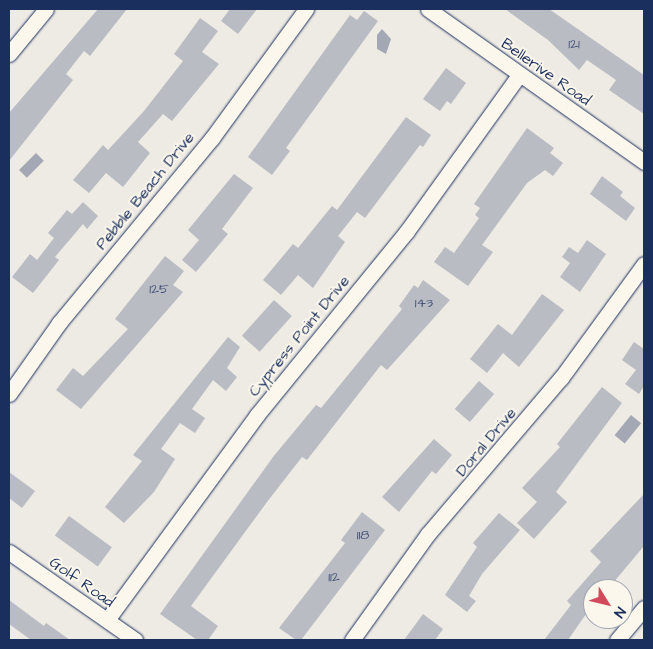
<!DOCTYPE html>
<html>
<head>
<meta charset="utf-8">
<style>
	body { margin:0 }
	#map { position:relative; width:653px; height:649px; overflow:hidden; background:#eeebe4; font-family:"Architects Daughter",sans-serif }
	div>[style] { position:absolute }
	[style*='--x'] { left:calc(var(--x)*1px); top:calc(var(--y)*1px); width:calc(var(--w)*1px); rotate:calc(var(--a)*1deg) }
	.water>* { inset:0; background:#a3a8b4; transform-origin:0 0 }
	.building>* { inset:0; background:#b9bcc3; transform-origin:0 0 }
	.roads { filter:drop-shadow(0 0 1px #1b2f5e) drop-shadow(0 0 1px #1b2f5e) }
	.street>* { height:15px; margin:-7.5px; padding:0 7.5px; transform-origin:7.5px; border-radius:7.5px; background:#fbf7ec }
	span { translate:-50% -50%; white-space:nowrap; text-align:center; line-height:1.15; -webkit-text-stroke:4px #fbf7ec; paint-order:stroke }
	.number-label { font-size:14px; color:#425277 }
	.number-label span { -webkit-text-stroke-width:0 }
	.street-label { font-size:16px; color:#1b2f5e }
	.frame { position:absolute; inset:0; border:10px solid #1b2f5e; pointer-events:none }
	.north { position:absolute; left:583px; top:579px; width:50px; height:50px; box-sizing:border-box; background:#fbf7ec; border:1px solid #a1a7b3; border-radius:50%; rotate:126deg; font-size:14px; font-weight:700; line-height:20px; text-align:center; color:#1b2f5e }
	.north::after { content:''; display:block; margin:auto; width:18px; height:22px; background:#d1495b; clip-path:polygon(50% 0,100% 100%,50% 72%,0 100%) }
</style>
</head>
<body>
<div id="map">
	<div class="water">
		<div style="clip-path:polygon(382px 29px,391px 39px,386px 54px,377px 49px,377px 35px)"></div>
		<div style="left:36px;top:153px;width:11px;height:24px;rotate:45deg"></div>
		<div style="left:631px;top:415px;width:13px;height:26px;rotate:39deg"></div>
	</div>
	<div class="building">
		<div style="clip-path:polygon(98px 9px,127px 9px,90px 56px,84px 51px,66px 74px,73px 80px,9px 161px,9px 113px)"></div>
		<div style="clip-path:polygon(230px 9px,257px 9px,238px 34px,221px 21px)"></div>
		<div style="clip-path:polygon(505px 9px,549px 9px,644px 75px,644px 114px,609px 90px,616px 80px,587px 60px,579px 70px,548px 40px)"></div>
		<div style="clip-path:polygon(364px 11px,378px 21px,286px 148px,290px 151px,272px 175px,248px 157px,350px 15px,357px 20px)"></div>
		<div style="clip-path:polygon(200px 18px,218px 31px,202px 52px,219px 64px,172px 121px,163px 114px,138px 142px,150px 153px,123px 187px,106px 173px,89px 193px,73px 180px,103px 145px,108px 150px,144px 111px,183px 61px,174px 54px)"></div>
		<div style="clip-path:polygon(446px 68px,466px 83px,451px 104px,447px 101px,440px 111px,423px 99px)"></div>
		<div style="clip-path:polygon(406px 117px,431px 135px,423px 147px,420px 145px,365px 218px,357px 212px,338px 236px,345px 242px,313px 288px,298px 275px,281px 295px,263px 280px,293px 244px,298px 248px,332px 206px,337px 210px)"></div>
		<div style="clip-path:polygon(527px 128px,554px 148px,550px 153px,563px 163px,553px 176px,545px 170px,527px 183px,482px 245px,493px 252px,468px 286px,434px 262px,445px 247px,454px 253px,479px 218px,475px 215px,480px 208px,474px 204px)"></div>
		<div style="clip-path:polygon(234px 174px,253px 188px,222px 229px,228px 234px,196px 272px,182px 260px,199px 240px,188px 230px)"></div>
		<div style="clip-path:polygon(602px 176px,623px 192px,620px 196px,635px 208px,626px 221px,590px 194px)"></div>
		<div style="clip-path:polygon(83px 202px,98px 216px,87px 229px,83px 224px,55px 257px,59px 260px,33px 293px,12px 277px,30px 254px,37px 260px,54px 238px,48px 233px,67px 210px,72px 214px)"></div>
		<div style="clip-path:polygon(587px 240px,606px 254px,580px 292px,560px 277px,570px 263px,562px 257px,569px 247px,578px 253px)"></div>
		<div style="clip-path:polygon(165px 256px,184px 271px,173px 285px,183px 292px,81px 409px,56px 390px,73px 368px,83px 376px,128px 329px,115px 319px)"></div>
		<div style="clip-path:polygon(423px 280px,450px 300px,387px 370px,381px 365px,307px 460px,302px 457px,267px 502px,191px 606px,218px 626px,208px 640px,197px 640px,160px 614px,273px 457px,316px 405px,321px 408px,402px 309px,399px 306px,414px 285px,418px 288px)"></div>
		<div style="clip-path:polygon(542px 294px,564px 310px,519px 367px,503px 353px,487px 373px,470px 359px,498px 324px,512px 335px)"></div>
		<div style="left:274px;top:300px;width:24px;height:48px;rotate:42deg"></div>
		<div style="clip-path:polygon(228px 337px,240px 347px,227px 368px,237px 377px,226px 391px,213px 380px,192px 409px,205px 418px,195px 433px,180px 423px,161px 449px,175px 459px,154px 492px,124px 523px,105px 507px,142px 461px,133px 455px)"></div>
		<div style="clip-path:polygon(634px 342px,644px 349px,644px 386px,639px 394px,625px 384px,636px 370px,622px 360px)"></div>
		<div style="left:479px;top:381px;width:20px;height:37px;rotate:41deg"></div>
		<div style="clip-path:polygon(602px 387px,622px 403px,556px 492px,567px 502px,534px 539px,517px 523px,537px 502px,522px 488px,560px 447px,557px 444px)"></div>
		<div style="clip-path:polygon(434px 439px,452px 455px,436px 474px,432px 471px,399px 512px,382px 497px)"></div>
		<div style="clip-path:polygon(9px 472px,35px 491px,22px 508px,9px 498px)"></div>
		<div style="clip-path:polygon(644px 494px,644px 546px,613px 583px,606px 589px,593px 589px,593px 604px,568px 640px,544px 640px,571px 605px,567px 601px,601px 562px,590px 551px)"></div>
		<div style="clip-path:polygon(362px 512px,385px 530px,301px 640px,296px 640px,279px 628px,345px 543px,341px 540px)"></div>
		<div style="clip-path:polygon(499px 513px,520px 530px,482px 574px,469px 596px,476px 601px,467px 612px,445px 595px,477px 547px,473px 543px)"></div>
		<div style="left:69px;top:516px;width:53px;height:24px;rotate:36deg"></div>
		<div style="clip-path:polygon(9px 600px,44px 626px,46px 623px,70px 640px,31px 640px,9px 624px)"></div>
		<div style="clip-path:polygon(423px 614px,443px 629px,435px 640px,404px 640px)"></div>
	</div>
	<div class="roads">
		<div class="street">
			<div style="--x:428;--y:9;--w:265;--a:35.3"></div>
			<div style="--x:9;--y:54;--w:58;--a:-50.6"></div>
			<div style="--x:9;--y:394;--w:87;--a:-54.8"></div>
			<div style="--x:59;--y:323;--w:240;--a:-50.4"></div>
			<div style="--x:212;--y:138;--w:160;--a:-53.9"></div>
			<div style="--x:9;--y:552;--w:154;--a:34.9"></div>
			<div style="--x:107;--y:620;--w:254;--a:-53.8"></div>
			<div style="--x:257;--y:415;--w:237;--a:-50.8"></div>
			<div style="--x:407;--y:231;--w:192;--a:-54.3"></div>
			<div style="--x:352;--y:640;--w:130;--a:-54.4"></div>
			<div style="--x:428;--y:534;--w:205;--a:-49.6"></div>
			<div style="--x:561;--y:378;--w:141;--a:-53.9"></div>
			<div style="--x:617;--y:640;--w:42;--a:-49.8"></div>
		</div>
	</div>
	<div class="number-label">
		<span style="left:574px;top:44px">121</span>
		<span style="left:159px;top:289px">125</span>
		<span style="left:424px;top:303px">143</span>
		<span style="left:363px;top:535px">118</span>
		<span style="left:334px;top:577px">112</span>
	</div>
	<div class="street-label">
		<span style="left:546px;top:72px;rotate:35deg">Bellerive Road</span>
		<span style="left:145px;top:191px;rotate:-51deg">Pebble Beach Drive</span>
		<span style="left:299px;top:336px;rotate:-51deg">Cypress Point Drive</span>
		<span style="left:486px;top:442px;rotate:-50deg">Doral Drive</span>
		<span style="left:82px;top:582px;rotate:35deg">Golf Road</span>
	</div>
	<div class="frame"></div>
	<div class="north">N</div>
</div>
</body>
</html>
